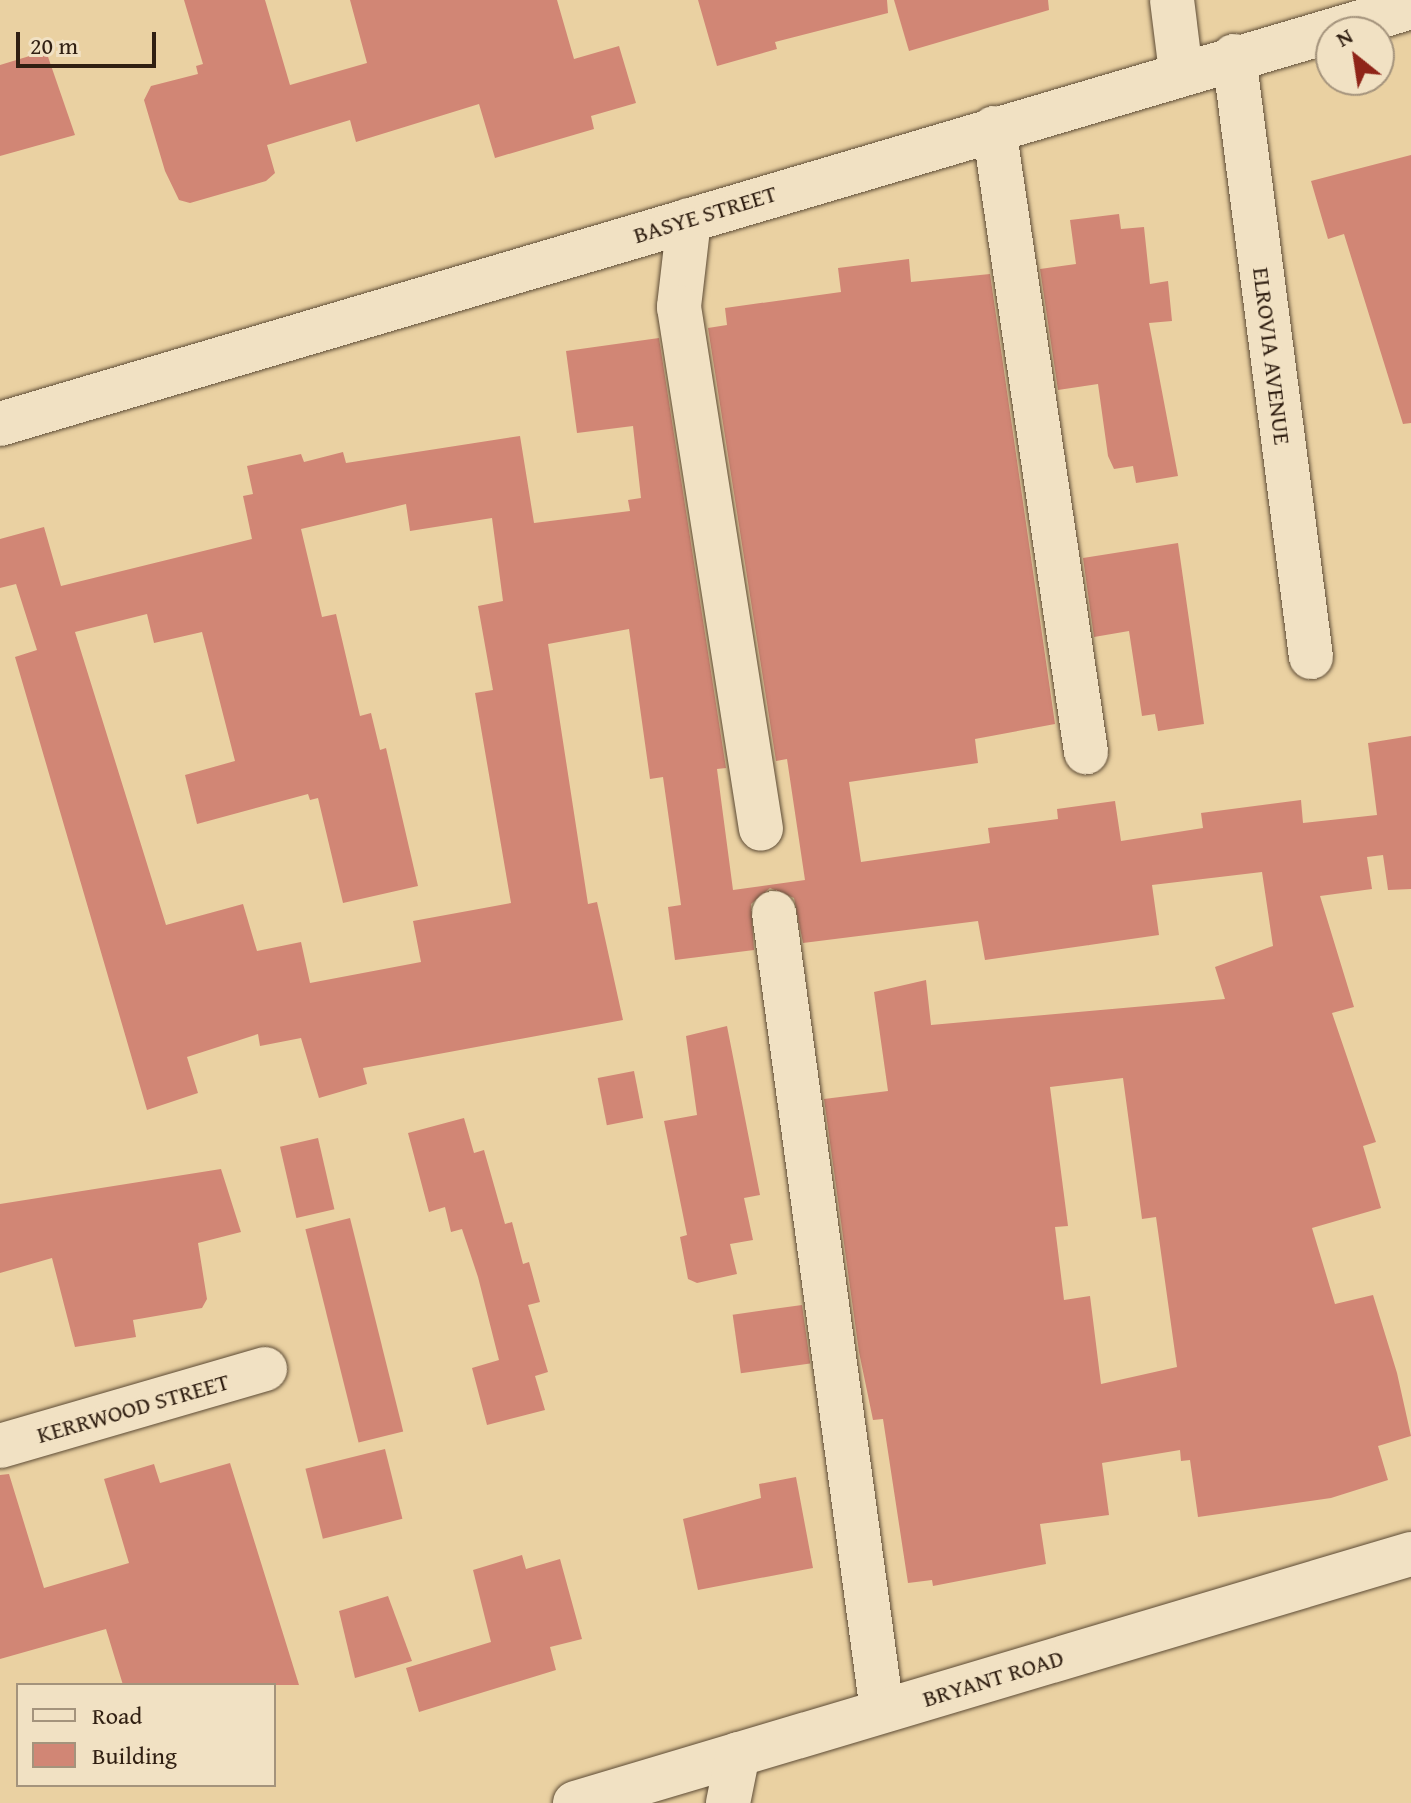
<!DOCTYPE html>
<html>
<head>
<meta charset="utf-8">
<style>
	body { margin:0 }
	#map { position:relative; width:1411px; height:1803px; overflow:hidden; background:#ead1a2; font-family:"Gentium Book Plus",serif }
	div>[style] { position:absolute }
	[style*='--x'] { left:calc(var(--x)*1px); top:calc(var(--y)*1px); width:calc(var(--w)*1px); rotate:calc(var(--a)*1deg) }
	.building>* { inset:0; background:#d18675; transform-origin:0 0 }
	.roads { filter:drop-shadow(0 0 2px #5e4c36) drop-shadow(0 0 2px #5e4c36) }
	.minor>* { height:44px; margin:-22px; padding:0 22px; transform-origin:22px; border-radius:22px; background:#f1e1c3 }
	span { translate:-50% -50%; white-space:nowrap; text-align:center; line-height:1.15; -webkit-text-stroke:6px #f1e1c3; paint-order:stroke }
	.street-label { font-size:24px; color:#301f12 }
	.legend { position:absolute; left:16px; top:1683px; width:260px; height:104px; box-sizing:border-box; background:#f1e1c3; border:2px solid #a4937c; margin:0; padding:10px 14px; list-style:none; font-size:24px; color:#301f12 }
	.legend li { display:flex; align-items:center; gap:16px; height:40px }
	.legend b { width:40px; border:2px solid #a4937c }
	.north { position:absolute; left:1315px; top:16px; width:80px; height:80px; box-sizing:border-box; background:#f1e1c3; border:2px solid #a4937c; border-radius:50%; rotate:330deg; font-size:22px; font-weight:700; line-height:32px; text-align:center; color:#301f12 }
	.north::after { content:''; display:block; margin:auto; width:28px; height:36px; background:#8f2418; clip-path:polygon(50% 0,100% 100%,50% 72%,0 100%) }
	.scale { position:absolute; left:16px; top:32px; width:140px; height:36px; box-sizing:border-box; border:4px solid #301f12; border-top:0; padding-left:10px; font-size:24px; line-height:28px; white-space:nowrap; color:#301f12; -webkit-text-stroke:6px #f1e1c3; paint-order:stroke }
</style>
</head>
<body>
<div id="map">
	<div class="building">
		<div style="clip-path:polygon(184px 0,265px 0,290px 85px,367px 63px,350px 0,557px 0,574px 59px,619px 46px,636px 103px,591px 116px,594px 129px,495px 158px,479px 104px,356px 142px,350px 120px,267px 145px,275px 173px,266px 181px,190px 203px,179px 200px,165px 171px,144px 100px,151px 86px,198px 74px,196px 66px,203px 64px)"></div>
		<div style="clip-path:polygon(698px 0,887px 0,888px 13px,775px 42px,777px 49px,717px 66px)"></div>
		<div style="clip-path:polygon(894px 0,1048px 0,1049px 10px,909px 51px)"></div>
		<div style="clip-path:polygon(46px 51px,75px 135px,0 156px,0 65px)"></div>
		<div style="clip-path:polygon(1411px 155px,1411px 423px,1403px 424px,1344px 234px,1328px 239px,1311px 181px)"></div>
		<div style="clip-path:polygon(1119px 214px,1121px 229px,1144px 227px,1150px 284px,1168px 281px,1172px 321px,1149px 323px,1178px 476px,1136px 483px,1133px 466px,1114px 469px,1108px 456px,1098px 384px,1058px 390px,1040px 269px,1076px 264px,1070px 220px)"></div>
		<div style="clip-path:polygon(evenodd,909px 259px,911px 282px,990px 274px,1055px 724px,975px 739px,978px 763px,849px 782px,861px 862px,990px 843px,988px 828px,1058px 819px,1057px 809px,1115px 801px,1121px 841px,1203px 828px,1201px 813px,1301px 800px,1303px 823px,1377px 815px,1368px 743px,1411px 736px,1411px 889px,1388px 890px,1383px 855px,1367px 857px,1372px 889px,1320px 896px,1354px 1007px,1332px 1013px,1376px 1142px,1363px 1146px,1381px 1208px,1312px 1228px,1335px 1304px,1373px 1295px,1397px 1373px,1411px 1436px,1378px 1446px,1388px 1480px,1331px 1498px,1198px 1517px,1190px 1460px,1181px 1461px,1180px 1450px,1102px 1463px,1109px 1515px,1040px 1524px,1046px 1564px,933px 1586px,932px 1580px,908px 1583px,883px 1419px,873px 1420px,859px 1352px,824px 1099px,888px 1091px,874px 992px,926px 980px,931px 1025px,1225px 999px,1215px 967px,1273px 946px,1262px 872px,1152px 885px,1159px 935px,985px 960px,978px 921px,803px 943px,794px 898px,770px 888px,751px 904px,754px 950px,675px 960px,668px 907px,681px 905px,663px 777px,650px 779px,629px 629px,548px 644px,588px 904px,597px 902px,623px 1020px,363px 1068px,367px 1084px,319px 1098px,301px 1038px,260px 1046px,258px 1034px,187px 1057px,198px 1093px,147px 1110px,15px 657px,37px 650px,16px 584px,0 588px,0 539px,44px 527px,61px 586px,252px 539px,243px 496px,253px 494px,247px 466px,301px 454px,304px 462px,343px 452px,346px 463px,520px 436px,534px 523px,630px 511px,628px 500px,641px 498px,633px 426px,577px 433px,566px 351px,659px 338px,726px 768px,717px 769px,733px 890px,805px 880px,787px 759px,776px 761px,708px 328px,727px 325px,725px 308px,841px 292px,838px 268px,909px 259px,406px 504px,410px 531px,492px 518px,503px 601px,478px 606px,493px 690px,475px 693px,511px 903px,413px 921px,421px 962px,310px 983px,301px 942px,257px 951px,243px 904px,166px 925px,75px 632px,147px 614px,154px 643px,202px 632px,235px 761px,185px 775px,197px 824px,308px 794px,310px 800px,318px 798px,343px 903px,418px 886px,386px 748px,380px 750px,371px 713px,360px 716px,336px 614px,322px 617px,301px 529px,406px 504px,909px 259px,1123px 1078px,1142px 1219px,1156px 1217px,1177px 1367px,1101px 1384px,1090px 1296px,1064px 1300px,1055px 1227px,1068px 1226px,1050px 1087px,1123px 1078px)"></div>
		<div style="clip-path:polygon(1178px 543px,1204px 724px,1158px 731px,1155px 714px,1142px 716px,1129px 631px,1094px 637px,1083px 558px)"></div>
		<div style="clip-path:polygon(727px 1026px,760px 1195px,744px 1198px,753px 1240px,730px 1244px,737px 1274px,697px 1283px,688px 1279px,680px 1237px,687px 1235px,664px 1121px,697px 1115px,686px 1036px)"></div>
		<div style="left:634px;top:1071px;width:48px;height:37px;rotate:79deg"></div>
		<div style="clip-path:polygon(464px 1118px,474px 1153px,484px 1150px,505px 1224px,512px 1222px,523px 1264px,529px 1262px,540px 1302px,528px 1305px,548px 1372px,535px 1376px,545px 1410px,487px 1425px,472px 1368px,499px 1360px,478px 1277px,462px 1229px,451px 1232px,445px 1207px,429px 1212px,408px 1133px)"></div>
		<div style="left:318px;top:1138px;width:73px;height:39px;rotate:77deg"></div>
		<div style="clip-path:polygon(221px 1169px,241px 1232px,198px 1243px,207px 1299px,202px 1308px,133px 1320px,136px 1337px,75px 1347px,52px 1258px,0 1273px,0 1204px)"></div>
		<div style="left:350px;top:1218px;width:220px;height:46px;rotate:76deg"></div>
		<div style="left:802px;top:1305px;width:59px;height:70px;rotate:82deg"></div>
		<div style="left:385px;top:1449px;width:72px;height:82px;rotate:76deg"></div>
		<div style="clip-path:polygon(230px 1463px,299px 1685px,123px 1685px,106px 1629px,0 1659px,0 1475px,9px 1474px,44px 1588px,129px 1563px,104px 1479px,154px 1464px,160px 1483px)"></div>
		<div style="clip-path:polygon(796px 1477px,813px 1568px,698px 1590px,683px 1519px,761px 1498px,759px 1484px)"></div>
		<div style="clip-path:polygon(522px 1555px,526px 1569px,560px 1559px,582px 1639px,550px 1647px,556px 1670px,419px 1712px,406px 1668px,491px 1642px,473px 1570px)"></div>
		<div style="clip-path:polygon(388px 1596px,412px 1661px,355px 1678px,339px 1611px)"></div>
	</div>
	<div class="roads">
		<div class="minor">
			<div style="--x:1172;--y:0;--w:73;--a:82.9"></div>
			<div style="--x:1234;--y:56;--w:606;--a:82.7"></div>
			<div style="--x:994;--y:128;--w:631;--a:81.61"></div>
			<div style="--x:689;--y:220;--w:88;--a:96.6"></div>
			<div style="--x:679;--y:307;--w:528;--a:81.07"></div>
			<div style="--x:0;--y:424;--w:1471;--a:-16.46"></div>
			<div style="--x:774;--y:913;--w:805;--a:82.29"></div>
			<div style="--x:0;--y:1446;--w:276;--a:-16.2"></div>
			<div style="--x:575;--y:1803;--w:872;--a:-16.59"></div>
			<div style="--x:728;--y:1803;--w:50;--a:-78.5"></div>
		</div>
	</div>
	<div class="street-label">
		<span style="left:705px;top:214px;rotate:-17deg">BASYE STREET</span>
		<span style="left:1272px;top:356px;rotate:83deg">ELROVIA AVENUE</span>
		<span style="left:133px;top:1408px;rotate:-16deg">KERRWOOD STREET</span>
		<span style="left:993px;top:1678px;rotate:-17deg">BRYANT ROAD</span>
	</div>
	<ul class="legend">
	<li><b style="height:10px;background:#f1e1c3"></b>Road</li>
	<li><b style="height:22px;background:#d18675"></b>Building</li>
	</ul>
	<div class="north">N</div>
	<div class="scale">20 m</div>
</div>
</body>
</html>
